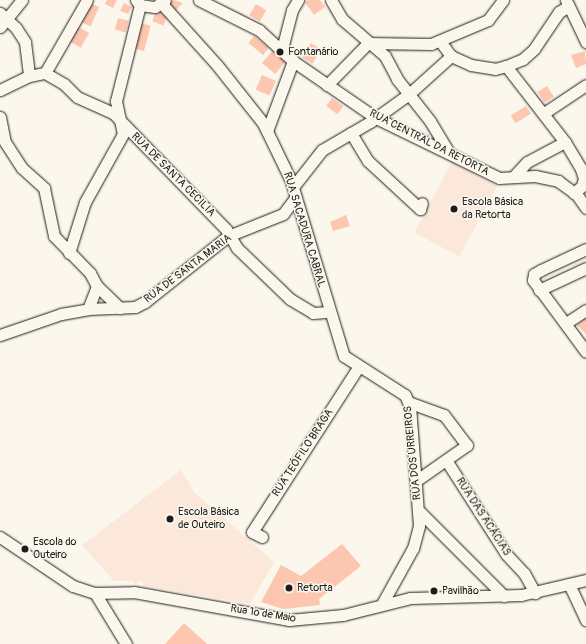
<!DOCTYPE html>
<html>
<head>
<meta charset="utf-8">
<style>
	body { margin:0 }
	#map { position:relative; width:586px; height:644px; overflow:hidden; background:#fbf7ec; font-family:Pangolin,sans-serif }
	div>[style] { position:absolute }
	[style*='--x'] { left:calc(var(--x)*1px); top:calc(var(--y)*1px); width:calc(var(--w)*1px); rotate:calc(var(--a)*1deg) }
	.built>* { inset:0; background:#fbe8da; transform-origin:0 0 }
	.building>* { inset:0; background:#fcc6af; transform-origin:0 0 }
	.roads { filter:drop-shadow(0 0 1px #1c1c1c) drop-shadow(0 0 1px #1c1c1c) }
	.minor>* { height:11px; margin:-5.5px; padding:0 5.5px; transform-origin:5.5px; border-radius:5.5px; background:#fbf7ec }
	.dots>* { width:11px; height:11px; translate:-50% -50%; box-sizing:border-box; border:2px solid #fbf7ec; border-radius:50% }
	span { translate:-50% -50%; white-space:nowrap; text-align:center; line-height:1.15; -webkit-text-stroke:3px #fbf7ec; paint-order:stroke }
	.poi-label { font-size:11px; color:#1c1c1c }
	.left { translate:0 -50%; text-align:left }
	.street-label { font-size:11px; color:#1c1c1c }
</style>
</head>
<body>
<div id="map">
	<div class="built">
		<div style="left:452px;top:162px;width:51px;height:80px;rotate:28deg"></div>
		<div style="clip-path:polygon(181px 470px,195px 493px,274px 562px,250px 604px,144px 586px,141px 581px,135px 584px,133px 581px,114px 581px,82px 545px)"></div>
	</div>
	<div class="building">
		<div style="clip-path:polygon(107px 0,117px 0,113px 8px,105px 4px)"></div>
		<div style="clip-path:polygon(173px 0,183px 3px,175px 11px,168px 5px)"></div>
		<div style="clip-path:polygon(308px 0,320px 0,325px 7px,314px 15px,305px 2px)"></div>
		<div style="left:90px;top:3px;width:10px;height:21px;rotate:24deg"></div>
		<div style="clip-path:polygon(124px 3px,132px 7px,128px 14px,120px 11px)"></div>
		<div style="left:256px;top:4px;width:12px;height:13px;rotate:31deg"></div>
		<div style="left:156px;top:11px;width:12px;height:11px;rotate:20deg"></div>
		<div style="left:118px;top:18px;width:11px;height:12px;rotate:15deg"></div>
		<div style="left:140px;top:23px;width:11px;height:26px;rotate:15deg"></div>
		<div style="left:77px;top:26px;width:14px;height:17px;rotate:30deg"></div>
		<div style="left:254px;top:36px;width:19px;height:9px;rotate:39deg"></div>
		<div style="left:311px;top:43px;width:12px;height:17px;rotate:31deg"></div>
		<div style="left:273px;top:50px;width:17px;height:17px;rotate:40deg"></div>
		<div style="clip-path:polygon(585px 51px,586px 64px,576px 68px,571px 55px)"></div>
		<div style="left:262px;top:75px;width:15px;height:16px;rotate:23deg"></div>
		<div style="left:547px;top:86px;width:13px;height:11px;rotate:58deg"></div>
		<div style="left:332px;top:98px;width:14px;height:10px;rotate:36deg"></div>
		<div style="left:526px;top:106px;width:9px;height:18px;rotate:58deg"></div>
		<div style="clip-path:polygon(346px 215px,350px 226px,333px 231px,330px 222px)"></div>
		<div style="clip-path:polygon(586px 317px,586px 334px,577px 325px)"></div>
		<div style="clip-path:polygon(342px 544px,361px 566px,319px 599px,320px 605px,283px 609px,261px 602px,281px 565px,301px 576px)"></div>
		<div style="clip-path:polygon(184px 623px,194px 632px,207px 644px,165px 644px)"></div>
	</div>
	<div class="roads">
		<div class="minor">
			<div style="--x:136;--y:0;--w:6;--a:51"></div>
			<div style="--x:140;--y:5;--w:15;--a:8"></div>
			<div style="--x:155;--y:7;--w:12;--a:-35"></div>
			<div style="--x:199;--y:0;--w:67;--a:26.6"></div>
			<div style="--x:259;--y:30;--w:46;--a:42.4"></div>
			<div style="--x:293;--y:61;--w:101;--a:34.5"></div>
			<div style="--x:376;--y:118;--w:137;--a:26"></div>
			<div style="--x:499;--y:178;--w:36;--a:-3"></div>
			<div style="--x:535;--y:176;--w:24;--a:12"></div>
			<div style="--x:558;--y:181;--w:24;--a:36"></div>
			<div style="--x:577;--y:195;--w:16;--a:55"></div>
			<div style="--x:331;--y:0;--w:22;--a:60"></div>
			<div style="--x:342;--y:19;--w:57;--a:40.7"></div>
			<div style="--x:385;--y:56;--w:26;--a:62"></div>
			<div style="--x:397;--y:79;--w:53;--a:51.8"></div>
			<div style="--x:430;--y:121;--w:35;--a:59"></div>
			<div style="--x:566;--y:0;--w:47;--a:64.5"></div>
			<div style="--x:162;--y:4;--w:82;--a:48"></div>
			<div style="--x:217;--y:65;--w:74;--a:51.6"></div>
			<div style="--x:263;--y:123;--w:64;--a:64.2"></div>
			<div style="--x:291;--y:181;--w:183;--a:73.2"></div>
			<div style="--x:344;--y:356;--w:72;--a:32.6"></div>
			<div style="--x:405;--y:395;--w:12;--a:66"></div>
			<div style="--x:410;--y:406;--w:120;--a:85.7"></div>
			<div style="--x:419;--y:526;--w:23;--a:105"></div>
			<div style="--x:413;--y:548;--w:64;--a:119"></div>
			<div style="--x:0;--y:13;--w:22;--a:43"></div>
			<div style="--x:16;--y:28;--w:17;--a:57"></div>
			<div style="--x:25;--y:42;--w:34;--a:83"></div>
			<div style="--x:0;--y:27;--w:35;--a:-51"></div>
			<div style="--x:440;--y:41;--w:19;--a:54"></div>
			<div style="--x:451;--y:56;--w:22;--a:24"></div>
			<div style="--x:471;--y:65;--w:24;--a:9"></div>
			<div style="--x:495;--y:69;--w:11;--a:-15"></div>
			<div style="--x:506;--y:66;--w:18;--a:-22"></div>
			<div style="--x:523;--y:59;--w:15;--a:-42"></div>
			<div style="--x:534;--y:49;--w:45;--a:-56"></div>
			<div style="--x:559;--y:12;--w:9;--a:-32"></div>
			<div style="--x:282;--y:49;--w:40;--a:-75.6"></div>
			<div style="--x:292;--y:10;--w:12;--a:-59"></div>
			<div style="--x:506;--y:66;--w:96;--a:52.2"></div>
			<div style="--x:565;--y:142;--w:31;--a:59"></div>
			<div style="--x:581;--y:169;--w:9;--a:72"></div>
			<div style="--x:584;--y:178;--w:8;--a:104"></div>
			<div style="--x:582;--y:186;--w:11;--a:139"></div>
			<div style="--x:45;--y:73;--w:84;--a:-60.1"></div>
			<div style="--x:327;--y:85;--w:59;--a:-45.7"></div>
			<div style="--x:368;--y:43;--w:63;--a:0.9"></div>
			<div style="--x:431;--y:44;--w:62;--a:-22.8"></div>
			<div style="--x:488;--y:20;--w:25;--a:-53"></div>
			<div style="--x:0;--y:90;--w:32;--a:-26"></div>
			<div style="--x:29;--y:76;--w:16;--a:-11"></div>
			<div style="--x:45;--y:73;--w:22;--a:30"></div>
			<div style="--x:64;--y:84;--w:18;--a:45"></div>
			<div style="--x:77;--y:97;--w:39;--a:24"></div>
			<div style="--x:113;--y:113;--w:162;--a:45.8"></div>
			<div style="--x:226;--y:229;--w:22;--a:60"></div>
			<div style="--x:237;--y:248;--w:74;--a:43.9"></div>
			<div style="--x:290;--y:299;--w:27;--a:31"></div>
			<div style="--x:313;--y:313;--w:16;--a:-4"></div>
			<div style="--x:544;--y:113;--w:50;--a:-33.7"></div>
			<div style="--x:0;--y:117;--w:25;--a:79"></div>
			<div style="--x:5;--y:142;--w:31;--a:57"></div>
			<div style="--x:22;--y:168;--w:30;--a:42"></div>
			<div style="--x:44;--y:188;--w:49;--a:78.2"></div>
			<div style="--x:54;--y:236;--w:52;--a:45.8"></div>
			<div style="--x:90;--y:273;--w:15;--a:62"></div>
			<div style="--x:97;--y:286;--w:25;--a:111"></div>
			<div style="--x:267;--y:131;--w:75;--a:-69.6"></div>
			<div style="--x:351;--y:133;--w:33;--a:59"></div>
			<div style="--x:368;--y:161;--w:71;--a:42.7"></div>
			<div style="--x:420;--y:209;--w:6;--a:-72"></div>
			<div style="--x:514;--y:176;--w:19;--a:-47"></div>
			<div style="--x:527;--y:162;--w:43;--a:-27.8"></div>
			<div style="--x:293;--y:187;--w:47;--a:-51.9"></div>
			<div style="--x:322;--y:150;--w:56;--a:-30.3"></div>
			<div style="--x:370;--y:122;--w:48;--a:-35.7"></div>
			<div style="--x:409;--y:94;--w:57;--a:-42.1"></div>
			<div style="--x:586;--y:249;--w:50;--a:155"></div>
			<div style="--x:541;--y:270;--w:8;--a:150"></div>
			<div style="--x:534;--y:274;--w:6;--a:99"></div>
			<div style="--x:533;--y:280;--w:89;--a:53.6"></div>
			<div style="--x:69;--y:253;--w:53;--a:-72.6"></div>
			<div style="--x:85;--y:202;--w:78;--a:-60.8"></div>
			<div style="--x:123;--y:134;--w:34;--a:-102"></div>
			<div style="--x:116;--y:101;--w:99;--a:-76"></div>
			<div style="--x:97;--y:286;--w:32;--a:44"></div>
			<div style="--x:539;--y:290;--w:52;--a:-25.1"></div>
			<div style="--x:566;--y:323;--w:24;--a:-33"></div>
			<div style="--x:0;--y:335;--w:65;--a:-19"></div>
			<div style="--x:61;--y:314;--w:27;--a:-10"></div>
			<div style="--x:88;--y:309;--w:47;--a:-2.4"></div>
			<div style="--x:135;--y:307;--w:11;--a:-27"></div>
			<div style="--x:145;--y:302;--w:106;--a:-38.5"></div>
			<div style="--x:228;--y:236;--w:59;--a:-21.8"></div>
			<div style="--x:283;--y:214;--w:21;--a:-53"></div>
			<div style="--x:408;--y:402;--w:38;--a:20"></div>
			<div style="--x:444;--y:415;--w:38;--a:53"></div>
			<div style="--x:467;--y:445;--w:61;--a:145"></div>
			<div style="--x:446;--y:460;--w:112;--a:57.4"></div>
			<div style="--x:506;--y:554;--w:26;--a:47"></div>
			<div style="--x:524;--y:573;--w:23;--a:61"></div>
			<div style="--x:420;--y:512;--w:119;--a:45"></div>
			<div style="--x:0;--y:537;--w:88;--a:33.9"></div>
			<div style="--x:73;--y:586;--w:23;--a:18"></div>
			<div style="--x:95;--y:593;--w:39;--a:-1"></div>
			<div style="--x:134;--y:592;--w:158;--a:10.2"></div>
			<div style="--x:289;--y:620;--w:54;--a:-5.3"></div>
			<div style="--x:343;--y:615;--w:69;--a:-14.2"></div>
			<div style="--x:410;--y:598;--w:111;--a:-1.5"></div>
			<div style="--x:521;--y:595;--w:67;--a:-13"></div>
			<div style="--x:262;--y:537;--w:11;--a:-153"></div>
			<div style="--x:252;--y:532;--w:197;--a:-57.2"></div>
			<div style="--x:569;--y:584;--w:40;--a:65"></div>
			<div style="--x:95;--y:593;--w:60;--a:58.7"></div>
		</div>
	</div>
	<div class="dots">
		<div style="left:280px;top:52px;background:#1c1c1c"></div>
		<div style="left:454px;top:209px;background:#1c1c1c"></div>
		<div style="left:170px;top:519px;background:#1c1c1c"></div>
		<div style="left:25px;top:549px;background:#1c1c1c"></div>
		<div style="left:289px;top:588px;background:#1c1c1c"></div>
		<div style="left:434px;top:591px;background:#1c1c1c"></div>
	</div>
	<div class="poi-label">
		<span class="left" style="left:288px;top:52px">Fontanário</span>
		<span class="left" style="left:462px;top:209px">Escola Básica<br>da Retorta</span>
		<span class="left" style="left:178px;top:519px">Escola Básica<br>de Outeiro</span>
		<span class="left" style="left:33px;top:549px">Escola do<br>Outeiro</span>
		<span class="left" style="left:297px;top:588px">Retorta</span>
		<span class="left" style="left:442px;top:591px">Pavilhão</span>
	</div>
	<div class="street-label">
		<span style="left:429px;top:143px;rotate:27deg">RUA CENTRAL DA RETORTA</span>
		<span style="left:173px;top:175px;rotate:45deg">RUA DE SANTA CECILIA</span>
		<span style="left:304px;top:230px;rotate:73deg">RUA SACADURA CABRAL</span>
		<span style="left:188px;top:269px;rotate:-37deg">RUA DE SANTA MARIA</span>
		<span style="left:303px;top:453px;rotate:-57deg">RUA TEÓFILO BRAGA</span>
		<span style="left:413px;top:453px;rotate:-96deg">RUA DOS URREIROS</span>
		<span style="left:483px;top:517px;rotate:57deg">RUA DAS ACÁCIAS</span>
		<span style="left:263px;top:614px;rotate:9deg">Rua 1º de Maio</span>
	</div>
</div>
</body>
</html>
